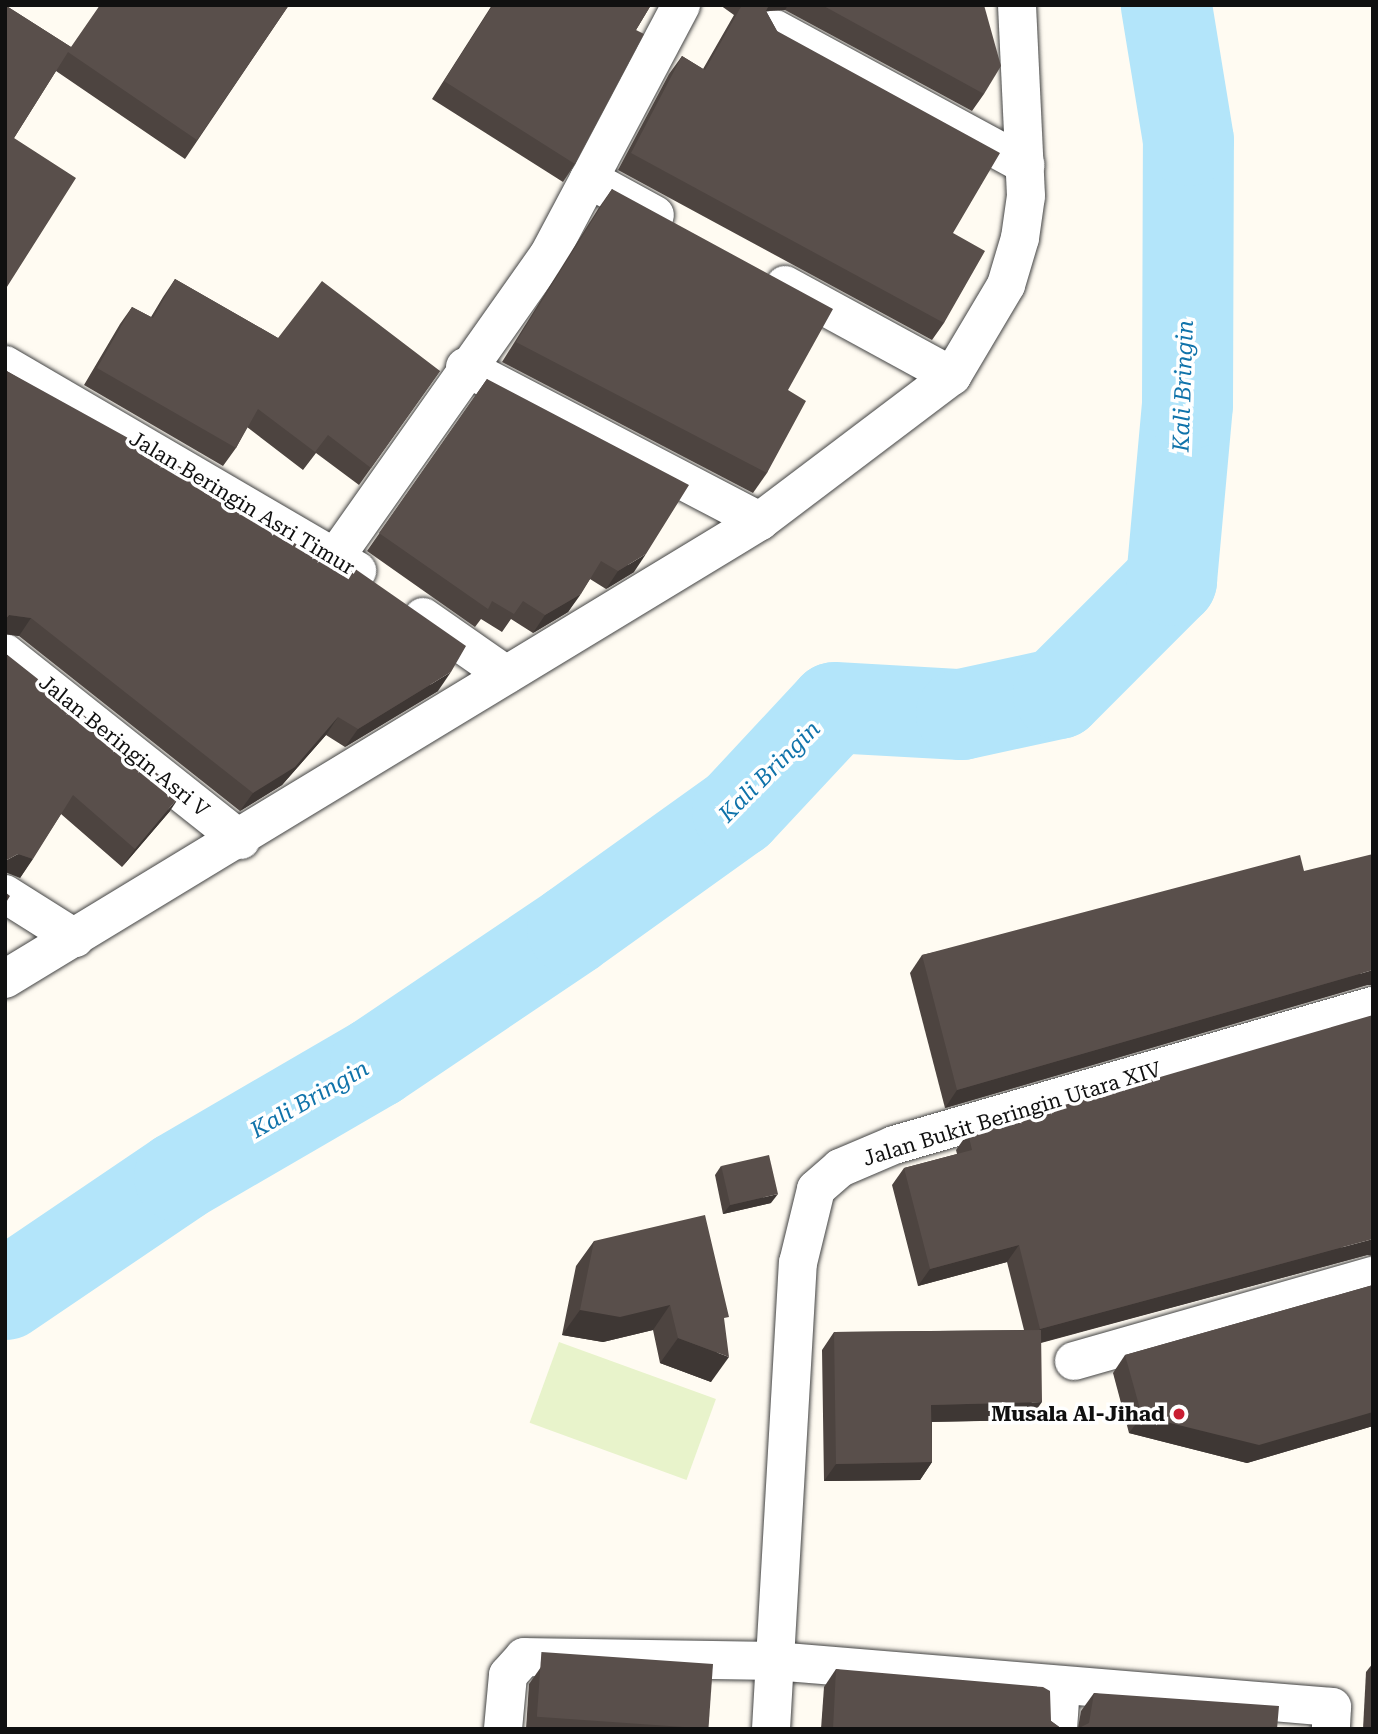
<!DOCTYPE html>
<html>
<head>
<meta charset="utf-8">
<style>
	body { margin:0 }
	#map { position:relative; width:1378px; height:1734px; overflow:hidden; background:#fffbf2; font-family:"Roboto Serif",serif }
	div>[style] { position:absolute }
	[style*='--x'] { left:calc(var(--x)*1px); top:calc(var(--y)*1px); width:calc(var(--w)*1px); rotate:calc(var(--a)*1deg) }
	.pitch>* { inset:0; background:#e8f3cb; transform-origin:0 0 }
	.river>* { height:91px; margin:-45.5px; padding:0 45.5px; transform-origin:45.5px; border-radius:45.5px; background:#b3e5fa }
	.roads { filter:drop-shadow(0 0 2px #434343) drop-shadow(0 0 2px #434343) }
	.minor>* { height:38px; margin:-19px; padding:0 19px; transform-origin:19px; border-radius:19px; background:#fff }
	.wall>* { inset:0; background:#4d4440 }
	.shaded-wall>* { inset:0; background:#3e3734 }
	.building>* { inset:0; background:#594f4b; transform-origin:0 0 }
	.dots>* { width:19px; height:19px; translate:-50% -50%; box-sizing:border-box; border:4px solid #fff; border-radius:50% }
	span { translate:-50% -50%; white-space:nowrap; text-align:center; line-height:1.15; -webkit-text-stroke:7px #fff; paint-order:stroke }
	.street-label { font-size:21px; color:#101010 }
	.poi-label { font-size:21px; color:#101010; font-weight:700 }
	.right { translate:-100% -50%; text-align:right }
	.water-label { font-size:23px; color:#1073aa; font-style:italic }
	.frame { position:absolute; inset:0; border:7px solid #101010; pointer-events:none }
</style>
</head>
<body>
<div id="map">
	<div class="pitch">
		<div style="left:559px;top:1342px;width:167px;height:86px;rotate:20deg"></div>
	</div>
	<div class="river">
		<div style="--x:5;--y:1294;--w:210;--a:-34.1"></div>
		<div style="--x:179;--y:1176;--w:227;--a:-30.2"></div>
		<div style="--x:375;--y:1062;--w:238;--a:-34"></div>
		<div style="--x:572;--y:929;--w:203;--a:-35.6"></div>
		<div style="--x:737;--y:811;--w:142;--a:-47"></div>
		<div style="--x:834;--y:707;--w:127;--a:3.2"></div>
		<div style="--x:961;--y:714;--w:99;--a:-12.2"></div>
		<div style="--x:1058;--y:693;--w:160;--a:-45"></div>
		<div style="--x:1171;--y:580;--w:177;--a:-84.8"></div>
		<div style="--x:1187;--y:404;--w:264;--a:-89.8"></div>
		<div style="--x:1188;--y:140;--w:137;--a:-99.3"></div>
	</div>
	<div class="roads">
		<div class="minor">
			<div style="--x:775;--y:29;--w:285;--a:28.5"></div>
			<div style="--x:589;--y:179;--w:197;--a:-62.1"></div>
			<div style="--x:785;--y:285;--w:190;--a:28.6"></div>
			<div style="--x:5;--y:365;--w:408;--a:30.3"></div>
			<div style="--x:465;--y:367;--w:333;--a:27.6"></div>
			<div style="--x:336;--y:556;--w:367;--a:-54.8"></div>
			<div style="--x:548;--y:256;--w:87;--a:-62"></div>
			<div style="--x:589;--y:179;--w:75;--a:28.6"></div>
			<div style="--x:423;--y:617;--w:101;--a:34.9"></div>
			<div style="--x:5;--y:653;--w:301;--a:38.4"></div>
			<div style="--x:5;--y:894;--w:83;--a:32.2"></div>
			<div style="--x:5;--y:979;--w:883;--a:-31.24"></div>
			<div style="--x:760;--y:521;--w:241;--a:-37.1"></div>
			<div style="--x:952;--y:376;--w:106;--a:-59.3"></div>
			<div style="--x:1006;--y:285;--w:49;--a:-73.4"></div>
			<div style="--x:1020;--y:238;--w:42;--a:-81.9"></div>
			<div style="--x:1026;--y:196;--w:191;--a:-92.7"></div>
			<div style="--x:1074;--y:1361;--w:311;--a:-15.9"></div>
			<div style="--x:503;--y:1729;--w:54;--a:-84.7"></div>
			<div style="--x:508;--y:1675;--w:24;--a:-48"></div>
			<div style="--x:524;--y:1657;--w:250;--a:0.9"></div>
			<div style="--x:774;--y:1661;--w:560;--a:4.71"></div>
			<div style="--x:1332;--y:1707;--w:22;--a:93"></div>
			<div style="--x:771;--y:1729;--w:467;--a:-86.7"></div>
			<div style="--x:798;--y:1263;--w:76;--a:-76.3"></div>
			<div style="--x:816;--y:1189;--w:32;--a:-41"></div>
			<div style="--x:840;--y:1168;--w:59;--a:-23.1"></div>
			<div style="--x:894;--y:1145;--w:499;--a:-16.2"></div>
			<div style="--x:1058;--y:1729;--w:39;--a:-86"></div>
		</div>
	</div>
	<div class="wall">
		<div style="clip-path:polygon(5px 5px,71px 47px,289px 5px,185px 159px,56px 71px,14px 138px)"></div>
		<div style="clip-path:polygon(492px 5px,651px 5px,636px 30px,575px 164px,563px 182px,432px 99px)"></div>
		<div style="clip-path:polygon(720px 5px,984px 5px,984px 94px,972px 111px,785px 10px,766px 11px,777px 31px,953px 233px,944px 323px,932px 340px,618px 170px,669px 74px,682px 56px,703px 69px,734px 15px)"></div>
		<div style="clip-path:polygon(612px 189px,788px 390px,767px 473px,753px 493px,502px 362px,598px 209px)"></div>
		<div style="clip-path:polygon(175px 279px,278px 338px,440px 371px,359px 485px,316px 453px,303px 470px,247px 427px,236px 448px,223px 466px,84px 385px,120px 324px,132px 307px,151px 317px,163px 297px)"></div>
		<div style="clip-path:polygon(5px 370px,210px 494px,438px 691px,345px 747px,326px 735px,282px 785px,240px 811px,19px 636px,5px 634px)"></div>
		<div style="clip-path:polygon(487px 379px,634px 572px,606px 589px,590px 579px,568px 612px,533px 633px,511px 619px,502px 632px,481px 619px,475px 627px,367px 551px)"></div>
		<div style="clip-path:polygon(5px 653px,170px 811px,122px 867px,61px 814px,20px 878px)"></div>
		<div style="clip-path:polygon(1304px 871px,1367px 985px,945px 1108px,910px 973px,922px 955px)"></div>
		<div style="clip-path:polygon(968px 1133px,1367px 1255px,1041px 1343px,1029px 1420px,932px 1422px,932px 1462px,920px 1480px,824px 1481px,822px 1350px,834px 1332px,1024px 1330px,1007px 1262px,918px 1286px,892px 1185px,904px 1168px,957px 1154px,956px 1150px)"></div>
		<div style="clip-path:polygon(721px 1166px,771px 1203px,723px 1214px,715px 1175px)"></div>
		<div style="clip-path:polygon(594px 1241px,724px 1323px,711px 1382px,660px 1363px,653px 1330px,603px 1342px,562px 1335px,576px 1266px)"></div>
		<div style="clip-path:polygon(1373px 1285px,1373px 1426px,1247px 1463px,1129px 1433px,1113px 1373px,1125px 1355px)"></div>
		<div style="clip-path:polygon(1373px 1663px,1373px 1729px,1363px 1729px,1366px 1672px)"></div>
		<div style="clip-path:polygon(541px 1667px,709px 1729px,526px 1729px,529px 1684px)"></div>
		<div style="clip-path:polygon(836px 1669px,1051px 1721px,1062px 1729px,821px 1729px,824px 1687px)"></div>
		<div style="clip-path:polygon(1094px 1693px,1277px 1729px,1078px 1728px,1081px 1711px)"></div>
	</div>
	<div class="shaded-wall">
		<div style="clip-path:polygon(767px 5px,788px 5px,785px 10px,763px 11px)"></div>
		<div style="clip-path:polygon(646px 554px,634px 572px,606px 589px,618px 571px)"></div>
		<div style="clip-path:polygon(581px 594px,568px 612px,533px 633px,545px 615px)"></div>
		<div style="clip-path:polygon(9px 615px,31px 618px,19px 636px,5px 634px,5px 620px)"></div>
		<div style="clip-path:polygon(451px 672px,438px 691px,345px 747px,358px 729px)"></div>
		<div style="clip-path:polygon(338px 717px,326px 735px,282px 785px,240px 811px,253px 793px)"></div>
		<div style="clip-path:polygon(182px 793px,170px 811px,122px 867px,135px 849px)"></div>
		<div style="clip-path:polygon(18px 854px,33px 859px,20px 878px,5px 872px,5px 861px)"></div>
		<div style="clip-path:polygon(1373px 970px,1373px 985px,1367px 985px,945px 1108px,957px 1090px)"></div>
		<div style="clip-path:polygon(778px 1194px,771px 1203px,723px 1214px,730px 1205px)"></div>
		<div style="clip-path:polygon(1373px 1239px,1373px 1256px,1367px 1255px,1028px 1346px,1040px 1329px)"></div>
		<div style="clip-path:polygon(1019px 1245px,1007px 1262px,918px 1286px,930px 1269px)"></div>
		<div style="clip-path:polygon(670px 1305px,653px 1330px,603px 1342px,562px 1335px,580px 1310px)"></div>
		<div style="clip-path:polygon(678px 1338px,729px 1357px,711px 1382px,660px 1363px)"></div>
		<div style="clip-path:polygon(1042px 1402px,1029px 1420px,919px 1422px,931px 1405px)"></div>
		<div style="clip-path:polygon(1373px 1412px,1373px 1426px,1247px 1463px,1129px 1433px,1142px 1416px)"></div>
		<div style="clip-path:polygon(932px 1462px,920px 1480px,824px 1481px,836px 1464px)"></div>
	</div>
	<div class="building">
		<div style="clip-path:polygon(5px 5px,71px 47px,100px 5px,289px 5px,197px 140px,68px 52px,14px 138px,76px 178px,5px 290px)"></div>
		<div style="clip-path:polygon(493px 5px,651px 5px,636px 30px,644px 34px,575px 164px,444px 81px)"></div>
		<div style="clip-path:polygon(742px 5px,769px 5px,766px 11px,777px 31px,1000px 153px,953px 233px,985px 251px,944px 323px,631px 153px,682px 56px,705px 70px)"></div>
		<div style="clip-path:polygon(822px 5px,984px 5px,1001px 66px,984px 94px)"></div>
		<div style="clip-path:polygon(612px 189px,833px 309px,788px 390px,806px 401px,767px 473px,516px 342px)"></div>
		<div style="clip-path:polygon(175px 279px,278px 338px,322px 281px,440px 371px,371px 468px,328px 435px,315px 452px,258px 409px,236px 448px,97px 368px,132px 307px,153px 318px)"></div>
		<div style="clip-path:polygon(5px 370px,215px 486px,210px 494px,346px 573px,351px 566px,466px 646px,451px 672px,358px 729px,338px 717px,295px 767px,253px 793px,31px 618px,9px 615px,5px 620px)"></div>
		<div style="clip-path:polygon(487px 379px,689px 485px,646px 554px,618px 571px,601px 561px,581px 594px,545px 615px,523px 601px,514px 614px,492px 601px,488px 609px,379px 533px)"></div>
		<div style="clip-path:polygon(5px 653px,182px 793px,135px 849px,73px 795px,33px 859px,18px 854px,5px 861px)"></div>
		<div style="clip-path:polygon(1373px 854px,1373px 970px,957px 1090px,922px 955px,1300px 855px,1304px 871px)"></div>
		<div style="clip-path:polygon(5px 892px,10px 896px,5px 904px)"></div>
		<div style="clip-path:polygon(1373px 1015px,1373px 1239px,1040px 1329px,1019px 1245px,930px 1269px,904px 1168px,972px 1150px,968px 1133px)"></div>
		<div style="left:769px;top:1155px;width:40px;height:49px;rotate:77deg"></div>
		<div style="clip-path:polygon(705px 1215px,729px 1317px,724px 1318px,729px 1357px,678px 1338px,670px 1305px,620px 1317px,580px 1310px,594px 1241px)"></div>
		<div style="clip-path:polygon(1373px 1285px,1373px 1412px,1259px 1445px,1142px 1416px,1125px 1355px)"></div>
		<div style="clip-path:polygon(1041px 1330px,1042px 1402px,931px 1405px,932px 1462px,836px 1464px,834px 1332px)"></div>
		<div style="left:713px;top:1664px;width:65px;height:172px;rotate:94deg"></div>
		<div style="clip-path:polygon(836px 1669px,1043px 1687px,1050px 1691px,1051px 1721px,1062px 1729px,833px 1729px)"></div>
		<div style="clip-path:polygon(1094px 1693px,1279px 1706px,1277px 1729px,1077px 1729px,1089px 1723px)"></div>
	</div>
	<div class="dots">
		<div style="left:1179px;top:1414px;background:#c91e33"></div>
	</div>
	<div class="street-label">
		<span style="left:242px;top:503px;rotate:31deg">Jalan Beringin Asri Timur</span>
		<span style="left:124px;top:746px;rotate:39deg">Jalan Beringin Asri V</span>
		<span style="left:1012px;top:1114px;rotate:-17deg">Jalan Bukit Beringin Utara XIV</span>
	</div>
	<div class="poi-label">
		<span class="right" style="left:1165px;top:1414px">Musala Al-Jihad</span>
	</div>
	<div class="water-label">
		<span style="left:1184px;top:386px;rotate:-88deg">Kali Bringin</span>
		<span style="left:770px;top:772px;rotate:-45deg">Kali Bringin</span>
		<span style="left:310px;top:1100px;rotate:-30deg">Kali Bringin</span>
	</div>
	<div class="frame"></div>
</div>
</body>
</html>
